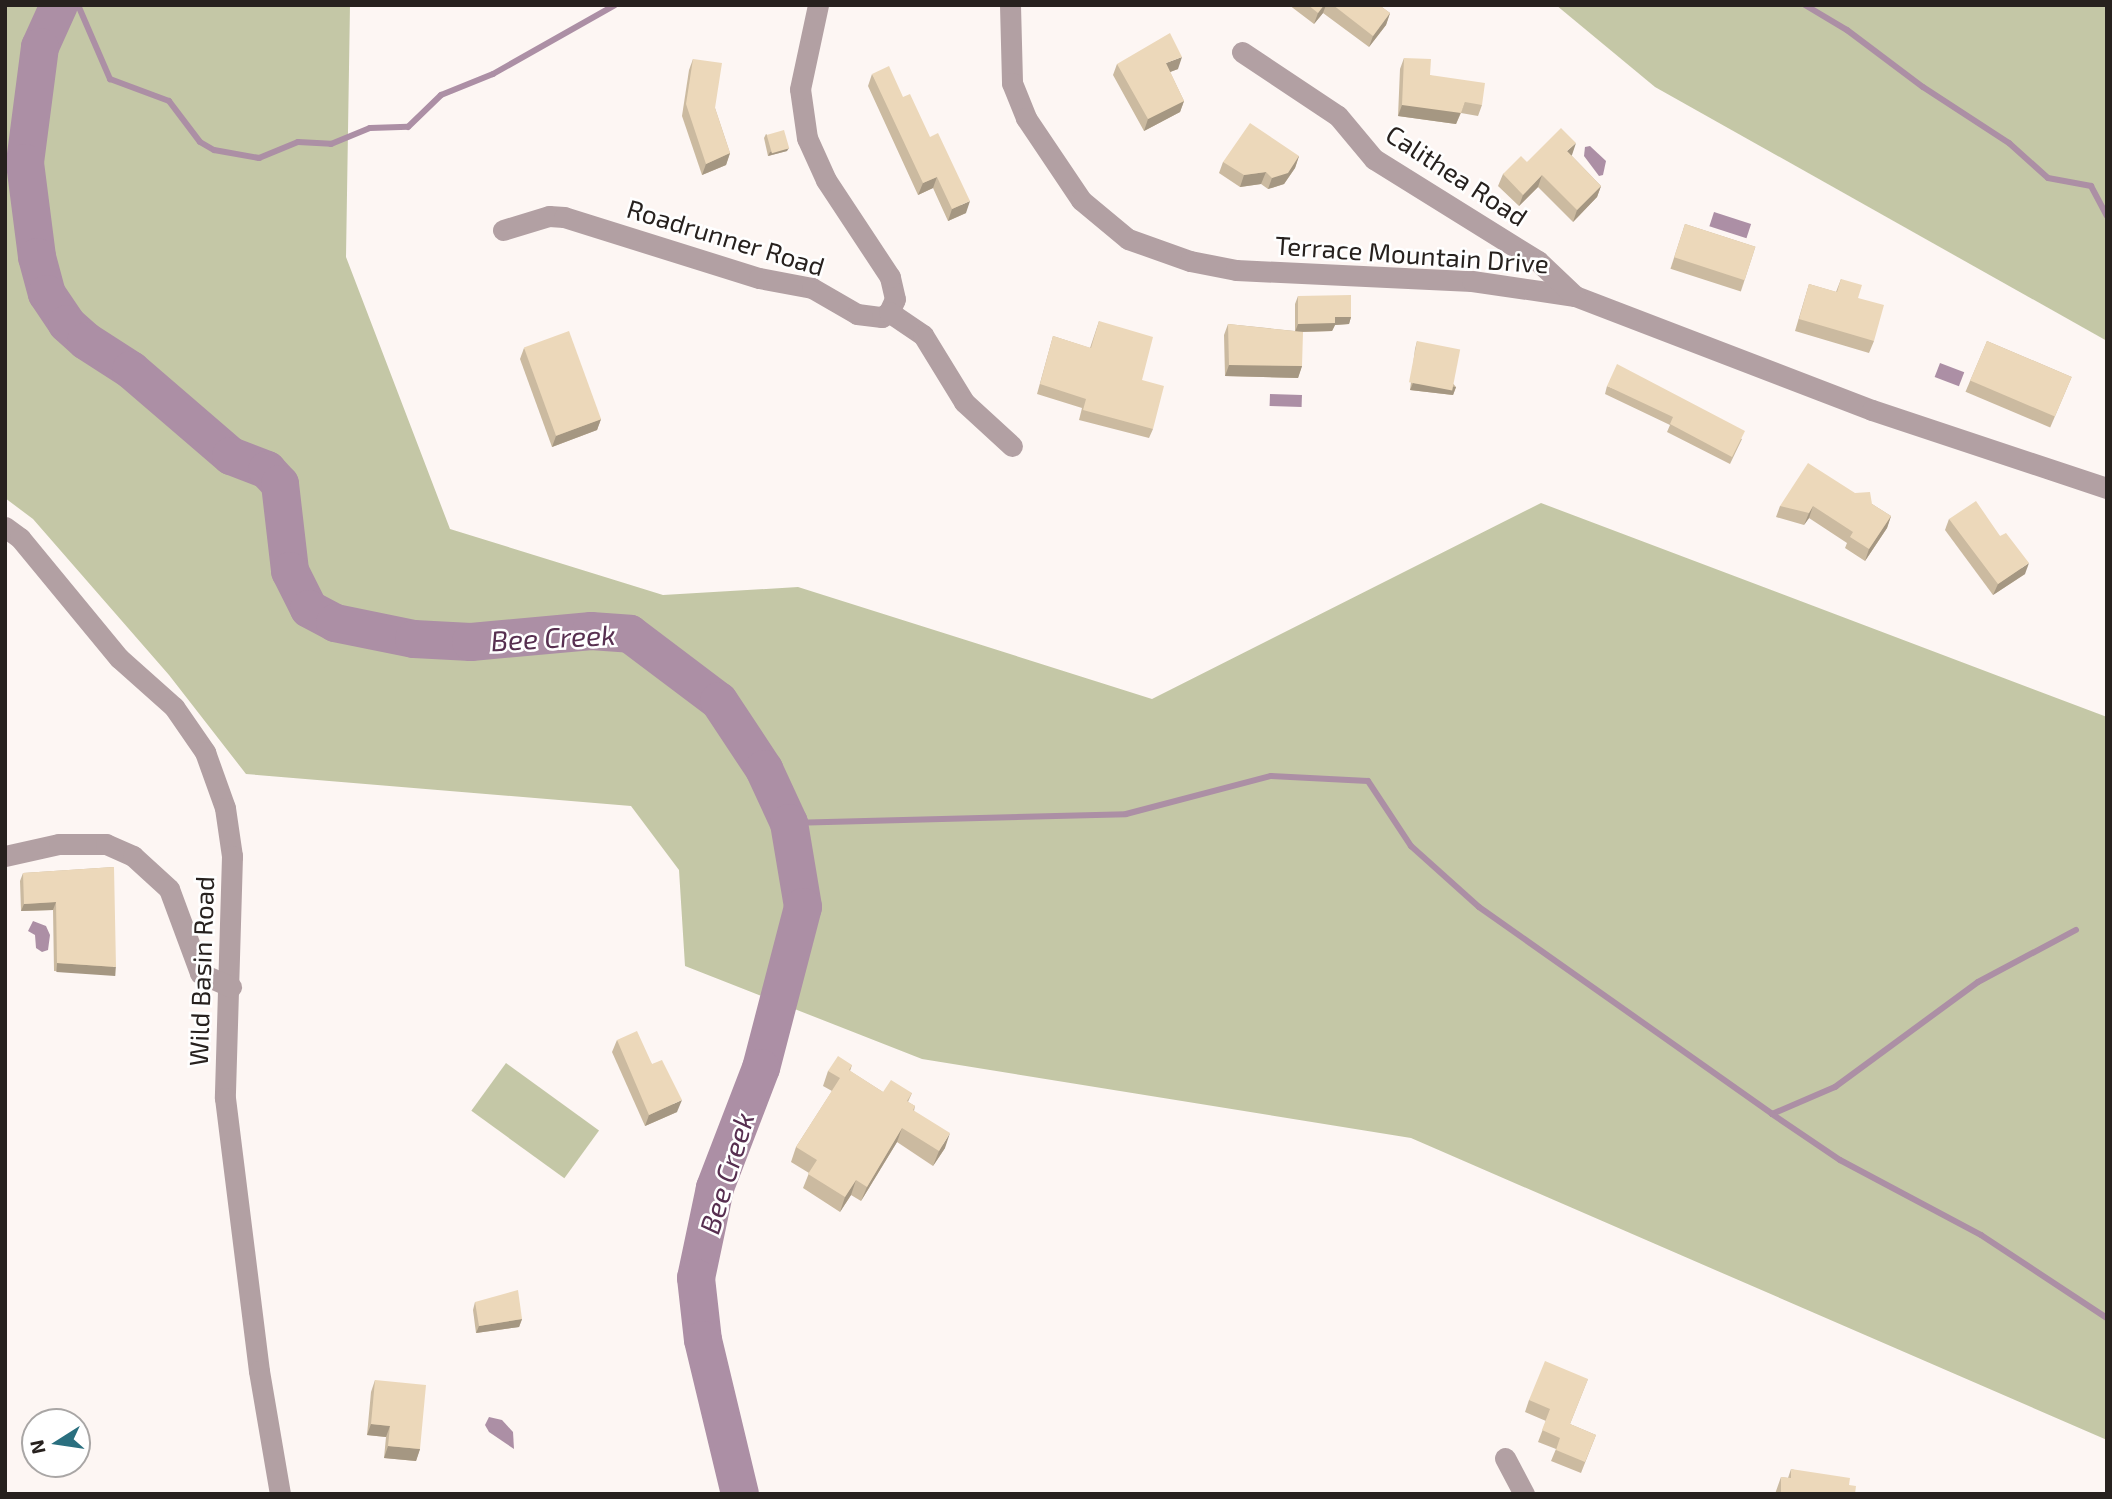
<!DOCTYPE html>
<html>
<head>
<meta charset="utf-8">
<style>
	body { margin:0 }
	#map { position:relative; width:2112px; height:1499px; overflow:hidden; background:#fdf6f3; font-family:"Exo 2",sans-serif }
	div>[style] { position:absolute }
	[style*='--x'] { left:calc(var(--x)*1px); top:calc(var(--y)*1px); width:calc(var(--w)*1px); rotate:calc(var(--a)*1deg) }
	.green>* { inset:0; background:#c4c7a6; transform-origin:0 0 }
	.water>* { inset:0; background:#ac8fa5; transform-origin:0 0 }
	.stream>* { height:6px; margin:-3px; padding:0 3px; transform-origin:3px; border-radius:3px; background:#ac8fa5 }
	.river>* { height:38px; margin:-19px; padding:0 19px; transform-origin:19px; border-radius:19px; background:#ac8fa5 }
	.minor>* { height:21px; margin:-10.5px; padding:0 10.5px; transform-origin:10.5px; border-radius:10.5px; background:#b2a0a3 }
	.wall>* { inset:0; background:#cbbaa0; transform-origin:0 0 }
	.shaded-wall>* { inset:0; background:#a59782; transform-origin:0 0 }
	.building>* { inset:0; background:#ecd8ba; transform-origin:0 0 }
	span { translate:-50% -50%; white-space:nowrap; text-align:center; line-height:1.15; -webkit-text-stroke:5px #fff; paint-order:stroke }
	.street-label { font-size:26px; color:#27211e }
	.water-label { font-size:28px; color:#572f50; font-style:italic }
	.frame { position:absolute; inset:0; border:7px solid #27211e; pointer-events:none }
	.north { position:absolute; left:21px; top:1408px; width:70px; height:70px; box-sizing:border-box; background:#fff; border:2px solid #a9a6a5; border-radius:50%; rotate:258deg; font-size:19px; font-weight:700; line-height:28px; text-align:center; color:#27211e }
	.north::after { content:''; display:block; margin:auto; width:24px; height:32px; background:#2a6f7f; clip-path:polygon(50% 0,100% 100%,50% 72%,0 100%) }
</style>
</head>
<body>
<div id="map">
	<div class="green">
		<div style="clip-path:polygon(5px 5px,350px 5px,346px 257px,450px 529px,663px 595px,798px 587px,1152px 699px,1541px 503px,2107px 717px,2107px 1440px,1411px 1138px,922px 1059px,685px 966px,679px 870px,631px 806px,246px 774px,169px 675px,33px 519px,5px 498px)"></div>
		<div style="clip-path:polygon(1556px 5px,2107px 5px,2107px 341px,1655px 87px)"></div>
		<div style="left:506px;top:1063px;width:115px;height:59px;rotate:36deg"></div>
	</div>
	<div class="water">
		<div style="clip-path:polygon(1590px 146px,1606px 161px,1603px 175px,1599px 176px,1584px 156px,1585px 147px)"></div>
		<div style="left:1714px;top:212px;width:39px;height:15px;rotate:18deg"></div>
		<div style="left:1940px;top:363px;width:26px;height:15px;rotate:21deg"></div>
		<div style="left:1270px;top:394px;width:32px;height:12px;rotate:2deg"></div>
		<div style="clip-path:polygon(33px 921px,46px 926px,50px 935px,48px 950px,42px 952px,36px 948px,35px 935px,28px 931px)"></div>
		<div style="clip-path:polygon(489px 1417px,502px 1420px,513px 1432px,514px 1449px,489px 1432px,485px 1425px)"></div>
	</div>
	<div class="stream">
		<div style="--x:78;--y:5;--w:81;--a:66.6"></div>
		<div style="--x:110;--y:79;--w:63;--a:20.4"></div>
		<div style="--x:169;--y:101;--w:51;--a:52.9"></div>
		<div style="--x:200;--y:142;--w:16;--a:30"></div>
		<div style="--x:214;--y:150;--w:46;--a:10.1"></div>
		<div style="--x:259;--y:158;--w:42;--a:-22.3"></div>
		<div style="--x:298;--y:142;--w:33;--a:3"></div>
		<div style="--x:331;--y:144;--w:42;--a:-22.3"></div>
		<div style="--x:370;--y:128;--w:38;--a:-2"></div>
		<div style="--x:408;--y:127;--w:46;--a:-44.1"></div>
		<div style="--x:441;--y:95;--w:56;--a:-22"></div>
		<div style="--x:493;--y:74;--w:140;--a:-29.5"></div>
		<div style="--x:1805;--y:5;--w:49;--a:30.8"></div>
		<div style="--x:1847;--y:30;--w:95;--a:36.9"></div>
		<div style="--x:1923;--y:87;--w:103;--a:33.1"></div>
		<div style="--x:2009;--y:143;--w:52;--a:41.9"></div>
		<div style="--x:2048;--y:178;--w:44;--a:10.5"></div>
		<div style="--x:2091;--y:186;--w:34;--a:62"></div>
		<div style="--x:789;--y:823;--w:337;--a:-1.5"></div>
		<div style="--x:1126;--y:814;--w:150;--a:-14.7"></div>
		<div style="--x:1271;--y:776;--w:97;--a:3"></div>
		<div style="--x:1368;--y:781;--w:78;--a:56.5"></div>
		<div style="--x:1411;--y:846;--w:91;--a:41.9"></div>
		<div style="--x:1479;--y:907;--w:359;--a:35.2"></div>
		<div style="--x:1772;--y:1114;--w:69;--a:-23.2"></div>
		<div style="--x:1835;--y:1087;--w:177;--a:-36.3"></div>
		<div style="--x:1978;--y:982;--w:111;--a:-28"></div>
		<div style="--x:1772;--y:1114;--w:82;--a:34.1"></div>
		<div style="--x:1840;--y:1160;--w:160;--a:28"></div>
		<div style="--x:1981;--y:1235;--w:151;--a:33.4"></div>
	</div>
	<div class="river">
		<div style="--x:59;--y:5;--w:46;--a:114.3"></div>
		<div style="--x:40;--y:47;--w:117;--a:97.4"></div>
		<div style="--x:25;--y:163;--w:95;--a:82.7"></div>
		<div style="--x:37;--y:257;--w:38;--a:75"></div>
		<div style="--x:47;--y:294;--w:36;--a:56"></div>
		<div style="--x:67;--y:324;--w:25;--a:42"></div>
		<div style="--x:86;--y:341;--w:54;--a:32.8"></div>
		<div style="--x:131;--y:370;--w:132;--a:40.7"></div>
		<div style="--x:231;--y:456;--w:39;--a:21"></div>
		<div style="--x:267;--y:470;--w:19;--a:47"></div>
		<div style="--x:280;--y:484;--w:88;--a:83.4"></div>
		<div style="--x:290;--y:571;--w:42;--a:63.4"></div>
		<div style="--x:309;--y:609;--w:30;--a:28"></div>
		<div style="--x:335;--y:623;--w:81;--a:11.4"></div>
		<div style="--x:414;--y:639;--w:57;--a:3"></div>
		<div style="--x:471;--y:642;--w:121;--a:-5.2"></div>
		<div style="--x:591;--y:631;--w:39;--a:4"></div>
		<div style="--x:630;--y:634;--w:111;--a:37"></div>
		<div style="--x:719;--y:701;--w:82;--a:56.5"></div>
		<div style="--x:764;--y:769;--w:60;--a:65.2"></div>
		<div style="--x:789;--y:823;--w:85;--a:80.5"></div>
		<div style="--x:803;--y:907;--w:166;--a:104.6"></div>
		<div style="--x:761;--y:1068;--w:129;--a:111"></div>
		<div style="--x:715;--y:1188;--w:92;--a:101.9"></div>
		<div style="--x:696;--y:1278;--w:62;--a:83.6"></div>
		<div style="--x:703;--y:1340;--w:158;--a:76.5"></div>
	</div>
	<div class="minor">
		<div style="--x:1010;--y:5;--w:78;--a:88.5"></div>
		<div style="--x:1012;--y:83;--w:38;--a:68"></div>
		<div style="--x:1026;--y:118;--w:99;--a:56.1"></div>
		<div style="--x:1081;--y:200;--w:61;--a:39.7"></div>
		<div style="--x:1128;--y:239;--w:66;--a:19.5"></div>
		<div style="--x:1190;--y:261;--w:47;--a:11.1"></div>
		<div style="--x:1236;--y:270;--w:236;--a:2.7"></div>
		<div style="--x:1472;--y:281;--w:104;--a:8.3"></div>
		<div style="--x:1575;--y:296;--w:318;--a:21"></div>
		<div style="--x:1872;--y:410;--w:248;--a:18.4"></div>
		<div style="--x:1242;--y:52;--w:115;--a:33.7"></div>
		<div style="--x:1338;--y:116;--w:56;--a:50.1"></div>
		<div style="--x:1374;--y:159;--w:193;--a:31.9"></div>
		<div style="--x:1538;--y:261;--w:51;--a:43.4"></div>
		<div style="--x:503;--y:230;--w:48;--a:-16.9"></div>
		<div style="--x:549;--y:216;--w:15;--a:4"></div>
		<div style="--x:564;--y:217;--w:204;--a:17.4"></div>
		<div style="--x:759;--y:278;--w:54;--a:10.7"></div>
		<div style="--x:812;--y:288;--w:52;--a:30"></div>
		<div style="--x:857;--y:314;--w:25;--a:7"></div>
		<div style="--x:882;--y:317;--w:9;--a:-36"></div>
		<div style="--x:889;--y:312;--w:14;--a:-65"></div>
		<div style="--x:895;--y:299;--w:23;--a:-103"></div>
		<div style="--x:890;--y:277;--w:116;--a:-123.4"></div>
		<div style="--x:826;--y:180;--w:46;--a:-114.3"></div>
		<div style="--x:807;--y:138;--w:49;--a:-98.1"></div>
		<div style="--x:800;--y:89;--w:86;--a:-77.9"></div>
		<div style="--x:889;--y:312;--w:41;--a:34.1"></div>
		<div style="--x:923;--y:335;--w:79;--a:58.5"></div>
		<div style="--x:964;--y:402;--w:65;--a:42.5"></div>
		<div style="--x:5;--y:527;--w:19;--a:36"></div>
		<div style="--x:20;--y:538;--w:156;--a:50.5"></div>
		<div style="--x:119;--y:658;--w:74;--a:41.7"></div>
		<div style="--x:174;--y:707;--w:55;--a:55.4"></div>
		<div style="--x:205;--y:752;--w:59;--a:70.3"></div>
		<div style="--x:225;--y:808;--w:49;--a:81.7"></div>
		<div style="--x:232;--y:856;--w:242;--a:91.7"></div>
		<div style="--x:225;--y:1098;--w:275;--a:82.9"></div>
		<div style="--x:259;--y:1371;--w:125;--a:80.3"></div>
		<div style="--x:5;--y:856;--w:55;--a:-12.5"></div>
		<div style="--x:59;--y:844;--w:47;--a:0"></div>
		<div style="--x:106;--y:844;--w:30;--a:24"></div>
		<div style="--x:133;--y:856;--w:49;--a:42.5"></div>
		<div style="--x:169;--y:889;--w:90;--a:69.7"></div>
		<div style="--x:200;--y:973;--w:34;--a:24"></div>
		<div style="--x:1505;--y:1458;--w:41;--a:62.2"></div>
	</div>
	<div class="wall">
		<div style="clip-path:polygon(1289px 5px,1379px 5px,1390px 13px,1386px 25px,1369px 47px,1323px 13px,1314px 24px)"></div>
		<div style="clip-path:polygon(1404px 58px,1430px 75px,1482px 105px,1478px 116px,1461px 113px,1456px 124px,1398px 116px,1400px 69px)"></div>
		<div style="clip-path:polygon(693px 59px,715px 108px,730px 153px,726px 165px,702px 175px,682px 116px,689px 70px)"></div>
		<div style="clip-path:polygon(1117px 64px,1178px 69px,1170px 72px,1184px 101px,1180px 112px,1144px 131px,1113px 75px)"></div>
		<div style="clip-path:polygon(872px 74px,966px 213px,948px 221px,933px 188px,918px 195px,868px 86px)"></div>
		<div style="clip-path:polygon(766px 134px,787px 151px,768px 156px,764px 138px)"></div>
		<div style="clip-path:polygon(1571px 155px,1601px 186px,1597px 197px,1573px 222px,1538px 187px,1519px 206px,1498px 186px,1503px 174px,1527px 162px)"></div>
		<div style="clip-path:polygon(1299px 156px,1295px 168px,1284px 184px,1268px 189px,1261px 184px,1240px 187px,1219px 173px,1223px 162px)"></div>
		<div style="left:1685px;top:224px;width:74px;height:47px;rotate:18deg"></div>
		<div style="clip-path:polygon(1841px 279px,1858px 298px,1874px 341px,1869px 353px,1795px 331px,1809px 284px,1836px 292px)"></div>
		<div style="clip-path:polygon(1298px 296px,1351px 317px,1349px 324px,1335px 325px,1332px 331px,1302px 332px,1302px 366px,1298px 378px,1225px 376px,1224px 335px,1228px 324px,1295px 331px,1295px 304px)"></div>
		<div style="clip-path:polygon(1099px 321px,1142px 380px,1153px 429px,1149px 438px,1079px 420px,1082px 408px,1037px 394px,1053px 336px,1090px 348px)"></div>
		<div style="clip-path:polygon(1417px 341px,1456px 387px,1453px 395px,1410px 390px,1415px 349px)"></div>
		<div style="left:1987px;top:341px;width:92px;height:55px;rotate:23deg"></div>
		<div style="clip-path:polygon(524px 348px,601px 419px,597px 430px,552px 447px,520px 359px)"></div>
		<div style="clip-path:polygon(1607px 386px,1742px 439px,1730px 464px,1667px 432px,1670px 425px,1605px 394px)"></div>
		<div style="clip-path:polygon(1872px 504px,1891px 516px,1887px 528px,1865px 561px,1845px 548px,1847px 543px,1809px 518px,1804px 525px,1776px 517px,1780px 506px)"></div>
		<div style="clip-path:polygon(1949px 519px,2000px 536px,2025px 574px,1993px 595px,1945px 530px)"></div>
		<div style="clip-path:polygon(114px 867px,113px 975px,54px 971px,53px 910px,21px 911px,20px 881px,23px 873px)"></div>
		<div style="clip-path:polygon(617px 1040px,652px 1064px,677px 1112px,645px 1126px,612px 1052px)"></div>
		<div style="clip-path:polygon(852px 1065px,850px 1071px,883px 1092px,912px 1093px,908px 1102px,915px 1106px,914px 1111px,945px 1148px,933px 1166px,897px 1142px,861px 1201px,851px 1195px,840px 1212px,803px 1188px,809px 1173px,791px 1162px,796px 1147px,832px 1091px,823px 1086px,828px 1071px)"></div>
		<div style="clip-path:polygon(475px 1302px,522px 1319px,519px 1327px,476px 1333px,473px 1310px)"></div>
		<div style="clip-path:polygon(1588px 1379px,1570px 1424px,1596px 1435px,1581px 1473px,1551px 1461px,1556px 1449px,1538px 1442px,1546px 1421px,1525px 1412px,1529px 1400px)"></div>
		<div style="clip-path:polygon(375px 1380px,420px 1449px,416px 1461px,384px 1458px,386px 1437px,367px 1435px,371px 1392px)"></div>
		<div style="clip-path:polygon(1791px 1469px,1849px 1485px,1855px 1494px,1775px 1494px,1781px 1477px,1788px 1478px)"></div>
	</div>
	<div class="shaded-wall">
		<div style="clip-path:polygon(1324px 5px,1326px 5px,1323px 13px,1314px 24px,1318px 13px)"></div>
		<div style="clip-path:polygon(1390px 13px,1386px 25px,1369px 47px,1373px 36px)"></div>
		<div style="clip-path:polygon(1182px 57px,1178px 69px,1162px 75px,1166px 63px)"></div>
		<div style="clip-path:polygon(1184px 101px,1180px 112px,1144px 131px,1148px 119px)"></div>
		<div style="clip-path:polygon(1465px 102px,1456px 124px,1398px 116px,1402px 105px)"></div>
		<div style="clip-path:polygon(1576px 143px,1572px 155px,1563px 163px,1567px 151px)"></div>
		<div style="clip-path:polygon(789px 148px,787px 151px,768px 156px,770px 152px)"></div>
		<div style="clip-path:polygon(730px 153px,726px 165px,702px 175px,706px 164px)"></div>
		<div style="clip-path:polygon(1299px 156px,1295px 168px,1284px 184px,1268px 189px,1272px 178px)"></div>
		<div style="clip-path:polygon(1266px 172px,1261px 184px,1240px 187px,1244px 175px)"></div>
		<div style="clip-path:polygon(1542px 175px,1538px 187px,1519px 206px,1523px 195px)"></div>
		<div style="clip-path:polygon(937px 177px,933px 188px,918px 195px,923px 183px)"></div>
		<div style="clip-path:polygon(1601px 186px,1597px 197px,1573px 222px,1577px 210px)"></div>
		<div style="clip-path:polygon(970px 201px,966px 213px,948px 221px,952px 209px)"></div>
		<div style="clip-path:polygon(1335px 317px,1351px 317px,1349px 324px,1335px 325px,1332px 331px,1295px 332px,1298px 324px)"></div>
		<div style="clip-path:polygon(1229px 365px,1302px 366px,1298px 378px,1225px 376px)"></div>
		<div style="clip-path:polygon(1413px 383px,1456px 387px,1453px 395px,1410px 390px)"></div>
		<div style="clip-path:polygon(601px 419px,597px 430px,552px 447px,556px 436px)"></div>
		<div style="clip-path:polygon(1813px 506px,1809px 518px,1804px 525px,1809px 513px)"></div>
		<div style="clip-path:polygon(1891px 516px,1887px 528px,1865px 561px,1869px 549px)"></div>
		<div style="clip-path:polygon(2029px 563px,2025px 574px,1993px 595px,1998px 584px)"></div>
		<div style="clip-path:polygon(56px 902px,53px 910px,21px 911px,24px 904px)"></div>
		<div style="left:57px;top:963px;width:59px;height:9px;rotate:4deg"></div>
		<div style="clip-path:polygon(682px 1100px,677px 1112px,645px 1126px,649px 1115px)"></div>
		<div style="clip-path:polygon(902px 1128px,897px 1142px,861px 1201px,867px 1187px)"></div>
		<div style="clip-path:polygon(950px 1133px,945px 1148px,933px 1166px,939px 1151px)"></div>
		<div style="clip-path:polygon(856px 1180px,851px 1195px,840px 1212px,845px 1197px)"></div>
		<div style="clip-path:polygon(522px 1319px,519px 1327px,476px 1333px,479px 1326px)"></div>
		<div style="clip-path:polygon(371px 1424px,390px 1426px,386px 1437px,367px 1435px)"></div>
		<div style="clip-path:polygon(388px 1446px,420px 1449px,416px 1461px,384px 1458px)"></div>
	</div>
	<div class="building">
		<div style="clip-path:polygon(1308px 5px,1324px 5px,1318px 13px)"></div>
		<div style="clip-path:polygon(1333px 5px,1379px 5px,1390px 13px,1373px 36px)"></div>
		<div style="clip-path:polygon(1170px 33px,1182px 57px,1166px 63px,1184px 101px,1148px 119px,1117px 64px)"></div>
		<div style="clip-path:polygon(1404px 58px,1431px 59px,1430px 75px,1485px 83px,1482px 105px,1465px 102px,1461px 113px,1402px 105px)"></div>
		<div style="clip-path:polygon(693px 59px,722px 63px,715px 108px,730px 153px,706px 164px,686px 104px)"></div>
		<div style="clip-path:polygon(889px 66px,903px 97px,910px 94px,930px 137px,938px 133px,970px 201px,952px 209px,937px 177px,923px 183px,872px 74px)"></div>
		<div style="clip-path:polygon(1250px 123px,1299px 156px,1288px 173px,1272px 178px,1266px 172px,1244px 175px,1223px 162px)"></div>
		<div style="clip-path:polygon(1561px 128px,1576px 143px,1567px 151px,1601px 186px,1577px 210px,1542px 175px,1523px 195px,1503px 174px,1521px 156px,1527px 162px)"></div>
		<div style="left:784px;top:130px;width:19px;height:18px;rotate:74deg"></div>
		<div style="left:1685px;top:224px;width:74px;height:35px;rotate:18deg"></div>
		<div style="clip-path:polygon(1841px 279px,1862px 285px,1858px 298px,1884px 305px,1874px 341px,1799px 319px,1809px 284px,1837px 292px)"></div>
		<div style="clip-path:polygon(1351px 295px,1351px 317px,1335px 317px,1335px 323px,1298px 324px,1298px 296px)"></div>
		<div style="clip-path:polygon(1099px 321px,1153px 337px,1142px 380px,1164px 386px,1153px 429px,1083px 410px,1086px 399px,1040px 384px,1053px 336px,1091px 348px)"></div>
		<div style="clip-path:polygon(1228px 324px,1303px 332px,1302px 366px,1229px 365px)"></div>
		<div style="left:569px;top:331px;width:94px;height:48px;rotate:70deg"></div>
		<div style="left:1417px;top:341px;width:44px;height:42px;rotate:11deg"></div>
		<div style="left:1987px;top:341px;width:92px;height:43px;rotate:23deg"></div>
		<div style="clip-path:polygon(1617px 364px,1745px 431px,1732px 457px,1670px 424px,1673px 417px,1607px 386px)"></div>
		<div style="clip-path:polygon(1808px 463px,1855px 493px,1870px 492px,1872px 504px,1891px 516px,1869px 549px,1850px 537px,1853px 532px,1813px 506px,1809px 513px,1780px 506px)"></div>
		<div style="clip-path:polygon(1976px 501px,2000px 536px,2006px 533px,2029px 563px,1998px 584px,1949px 519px)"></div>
		<div style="clip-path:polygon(114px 867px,116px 967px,57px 963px,56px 902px,24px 904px,23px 873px)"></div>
		<div style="clip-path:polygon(637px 1031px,652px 1064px,662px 1060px,682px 1100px,649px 1115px,617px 1040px)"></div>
		<div style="clip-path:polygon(838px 1056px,852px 1065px,849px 1070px,883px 1092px,891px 1080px,912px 1093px,907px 1101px,915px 1106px,913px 1110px,950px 1133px,939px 1151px,902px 1128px,867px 1187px,856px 1180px,845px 1197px,808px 1174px,817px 1160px,796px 1147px,840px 1078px,828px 1071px)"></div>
		<div style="clip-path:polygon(518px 1290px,522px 1319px,479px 1326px,475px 1302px)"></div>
		<div style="clip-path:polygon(1545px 1361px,1588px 1379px,1570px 1424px,1596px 1435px,1585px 1462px,1556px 1450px,1560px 1438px,1542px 1430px,1550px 1409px,1529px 1400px)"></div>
		<div style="clip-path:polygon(375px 1380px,426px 1385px,420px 1449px,388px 1446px,390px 1426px,371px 1424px)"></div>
		<div style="clip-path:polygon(1791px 1469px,1850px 1478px,1849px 1485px,1856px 1486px,1855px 1494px,1781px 1494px,1781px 1477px,1791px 1478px)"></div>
		<div style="clip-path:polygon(1740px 1492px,1771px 1494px,1740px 1494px)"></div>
	</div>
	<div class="street-label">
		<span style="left:1457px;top:175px;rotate:33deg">Calithea Road</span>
		<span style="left:726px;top:237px;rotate:17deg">Roadrunner Road</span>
		<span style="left:1412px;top:254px;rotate:4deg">Terrace Mountain Drive</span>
		<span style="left:201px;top:971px;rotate:-88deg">Wild Basin Road</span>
	</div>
	<div class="water-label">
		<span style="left:553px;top:637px;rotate:-3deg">Bee Creek</span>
		<span style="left:726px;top:1173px;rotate:-73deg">Bee Creek</span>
	</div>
	<div class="frame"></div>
	<div class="north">N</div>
</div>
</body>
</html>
